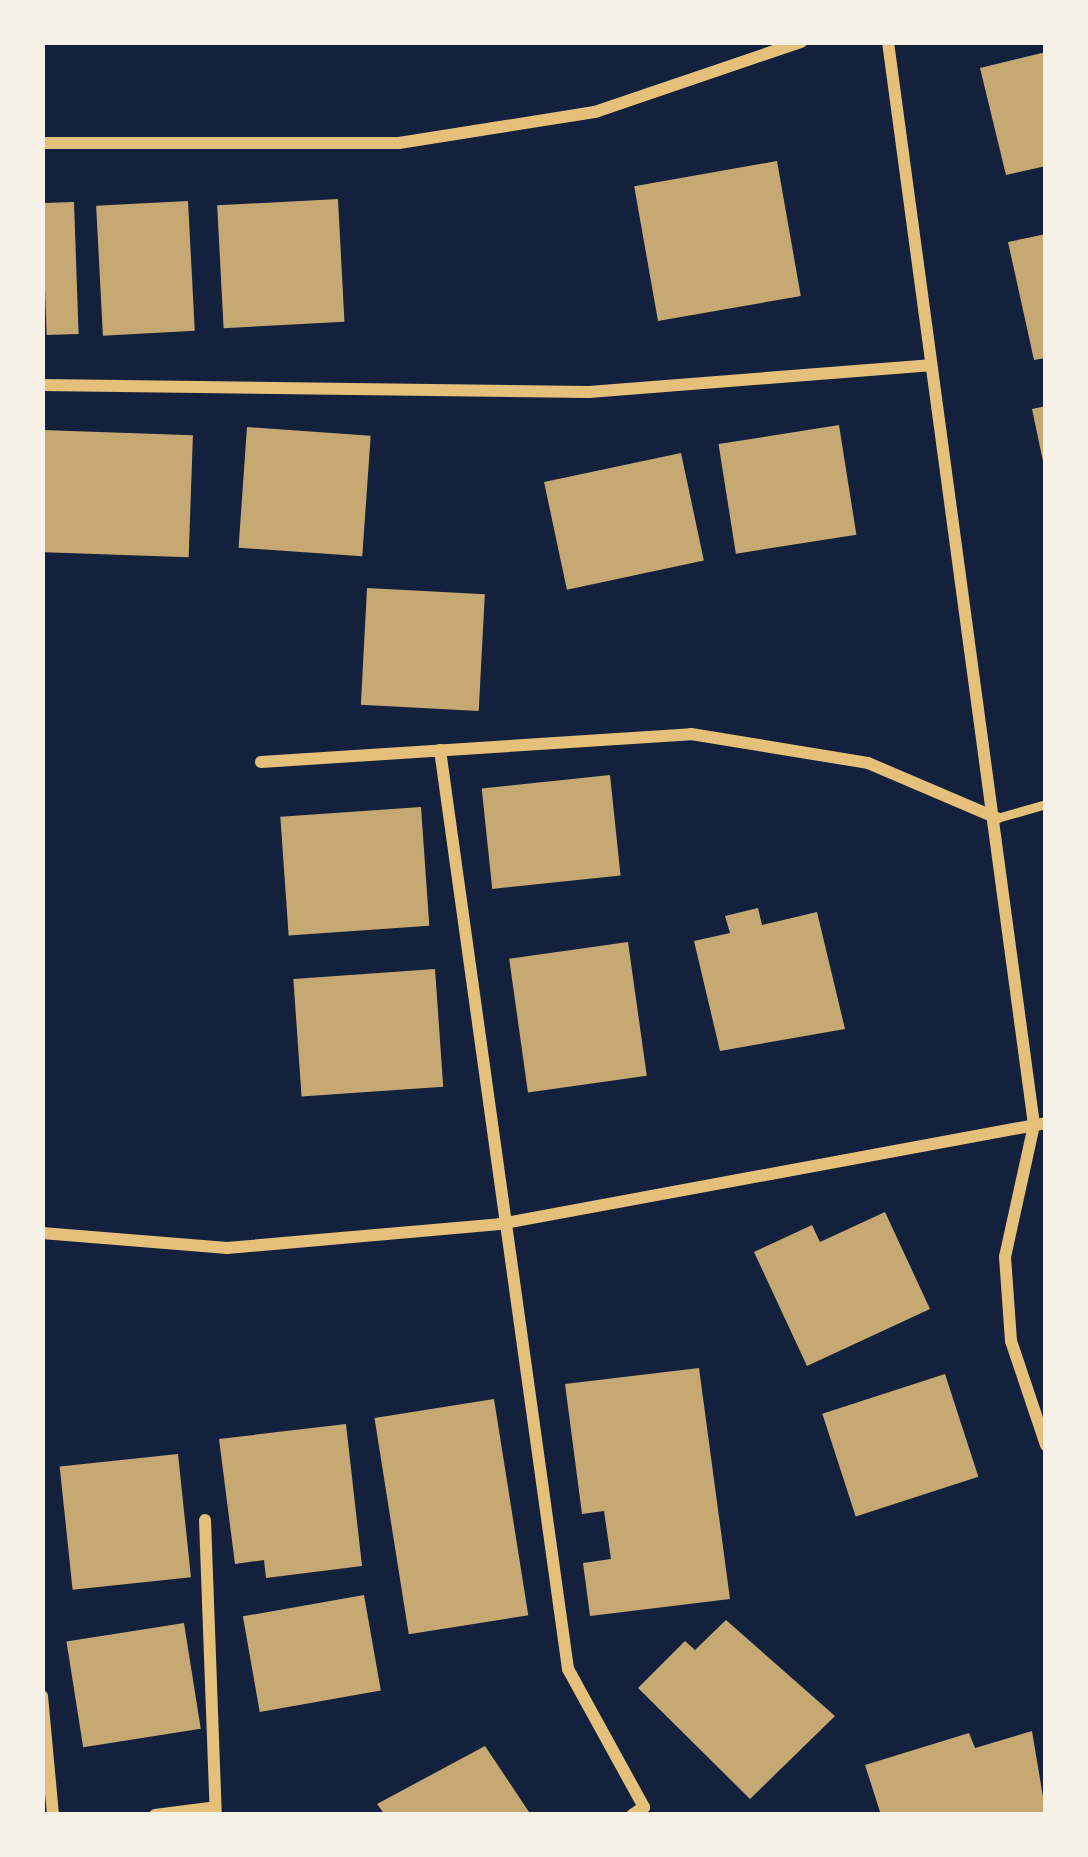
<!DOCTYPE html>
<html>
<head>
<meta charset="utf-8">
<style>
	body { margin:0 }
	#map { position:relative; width:1088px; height:1857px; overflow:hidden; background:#14213d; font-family:Lato,sans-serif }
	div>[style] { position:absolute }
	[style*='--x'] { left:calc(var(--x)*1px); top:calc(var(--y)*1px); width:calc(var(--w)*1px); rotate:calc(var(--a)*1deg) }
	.building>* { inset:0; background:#c6a872; transform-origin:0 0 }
	.service>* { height:9px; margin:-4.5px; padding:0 4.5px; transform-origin:4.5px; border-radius:4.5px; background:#e5c07b }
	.minor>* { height:12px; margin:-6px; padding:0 6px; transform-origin:6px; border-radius:6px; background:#e5c07b }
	span { translate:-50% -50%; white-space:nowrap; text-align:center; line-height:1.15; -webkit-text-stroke:10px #f6f1e7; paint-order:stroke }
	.frame { position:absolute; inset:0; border:45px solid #f6f1e7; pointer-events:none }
</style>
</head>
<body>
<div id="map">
	<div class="building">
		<div style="clip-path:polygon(1046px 52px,1046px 166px,1006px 175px,980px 68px)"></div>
		<div style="left:777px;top:161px;width:137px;height:145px;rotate:80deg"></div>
		<div style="left:338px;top:199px;width:123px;height:121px;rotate:87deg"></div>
		<div style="left:188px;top:201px;width:130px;height:92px;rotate:87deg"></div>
		<div style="left:74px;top:202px;width:132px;height:32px;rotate:88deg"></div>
		<div style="clip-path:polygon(1046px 234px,1046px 358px,1034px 360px,1008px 242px)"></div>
		<div style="clip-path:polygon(1046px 406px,1046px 466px,1044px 466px,1032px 409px)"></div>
		<div style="left:839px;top:425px;width:111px;height:122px;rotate:81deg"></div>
		<div style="left:247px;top:427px;width:124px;height:121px;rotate:4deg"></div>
		<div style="left:42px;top:430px;width:151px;height:122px;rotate:2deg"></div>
		<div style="left:681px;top:453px;width:110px;height:140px;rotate:78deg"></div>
		<div style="left:367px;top:588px;width:118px;height:117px;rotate:3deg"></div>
		<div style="left:610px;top:775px;width:101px;height:129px;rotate:84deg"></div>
		<div style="left:421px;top:807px;width:119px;height:141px;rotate:86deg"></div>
		<div style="clip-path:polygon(758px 908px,762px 925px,817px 912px,845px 1029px,720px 1051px,694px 941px,730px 933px,725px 916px)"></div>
		<div style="left:628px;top:942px;width:135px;height:120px;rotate:82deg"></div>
		<div style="left:435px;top:969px;width:118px;height:142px;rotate:86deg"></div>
		<div style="clip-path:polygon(885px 1212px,930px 1309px,807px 1366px,754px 1252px,812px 1225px,820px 1242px)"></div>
		<div style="clip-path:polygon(699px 1368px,730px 1599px,590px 1616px,583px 1563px,611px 1559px,604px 1511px,582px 1514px,565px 1384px)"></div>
		<div style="left:945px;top:1374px;width:108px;height:129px;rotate:72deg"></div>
		<div style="left:494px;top:1399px;width:219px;height:121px;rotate:81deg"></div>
		<div style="clip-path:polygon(346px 1424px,362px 1566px,266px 1578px,264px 1560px,235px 1564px,219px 1439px)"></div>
		<div style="left:178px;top:1454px;width:124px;height:119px;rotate:84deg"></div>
		<div style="left:364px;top:1595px;width:97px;height:123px;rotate:80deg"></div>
		<div style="clip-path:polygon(726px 1620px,835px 1716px,750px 1799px,638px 1688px,685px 1641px,695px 1650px)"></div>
		<div style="left:184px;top:1623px;width:107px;height:119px;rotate:81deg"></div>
		<div style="clip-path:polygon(1032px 1731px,1046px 1815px,881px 1815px,865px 1765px,969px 1733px,975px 1748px)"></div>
		<div style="clip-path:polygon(485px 1746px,531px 1815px,385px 1815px,377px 1804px)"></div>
	</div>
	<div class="service">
		<div style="--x:997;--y:818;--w:51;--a:-15.9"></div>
	</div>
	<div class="minor">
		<div style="--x:888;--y:42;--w:1093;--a:82.32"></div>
		<div style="--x:1034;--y:1125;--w:135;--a:102.4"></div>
		<div style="--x:1005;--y:1257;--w:84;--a:85.9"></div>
		<div style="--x:1011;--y:1341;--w:110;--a:71.4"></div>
		<div style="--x:42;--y:143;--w:357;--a:0"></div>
		<div style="--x:399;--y:143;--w:198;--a:-9"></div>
		<div style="--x:595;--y:112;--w:218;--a:-18.8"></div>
		<div style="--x:42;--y:385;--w:547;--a:0.73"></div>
		<div style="--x:589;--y:392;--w:342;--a:-4.5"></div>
		<div style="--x:440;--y:750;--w:928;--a:82.07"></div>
		<div style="--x:568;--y:1669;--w:158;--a:61.2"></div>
		<div style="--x:644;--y:1807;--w:14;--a:146"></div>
		<div style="--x:261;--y:762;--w:431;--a:-3.7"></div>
		<div style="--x:691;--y:734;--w:179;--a:9.3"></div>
		<div style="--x:868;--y:763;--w:140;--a:23.1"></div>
		<div style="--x:42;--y:1233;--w:186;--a:4.6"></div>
		<div style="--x:227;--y:1248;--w:274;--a:-5"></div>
		<div style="--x:500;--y:1224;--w:555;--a:-10.48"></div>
		<div style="--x:205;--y:1520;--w:295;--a:87.9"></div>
		<div style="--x:42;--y:1696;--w:120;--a:84.7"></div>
		<div style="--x:155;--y:1815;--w:55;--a:-7.3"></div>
	</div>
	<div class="frame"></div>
</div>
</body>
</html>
